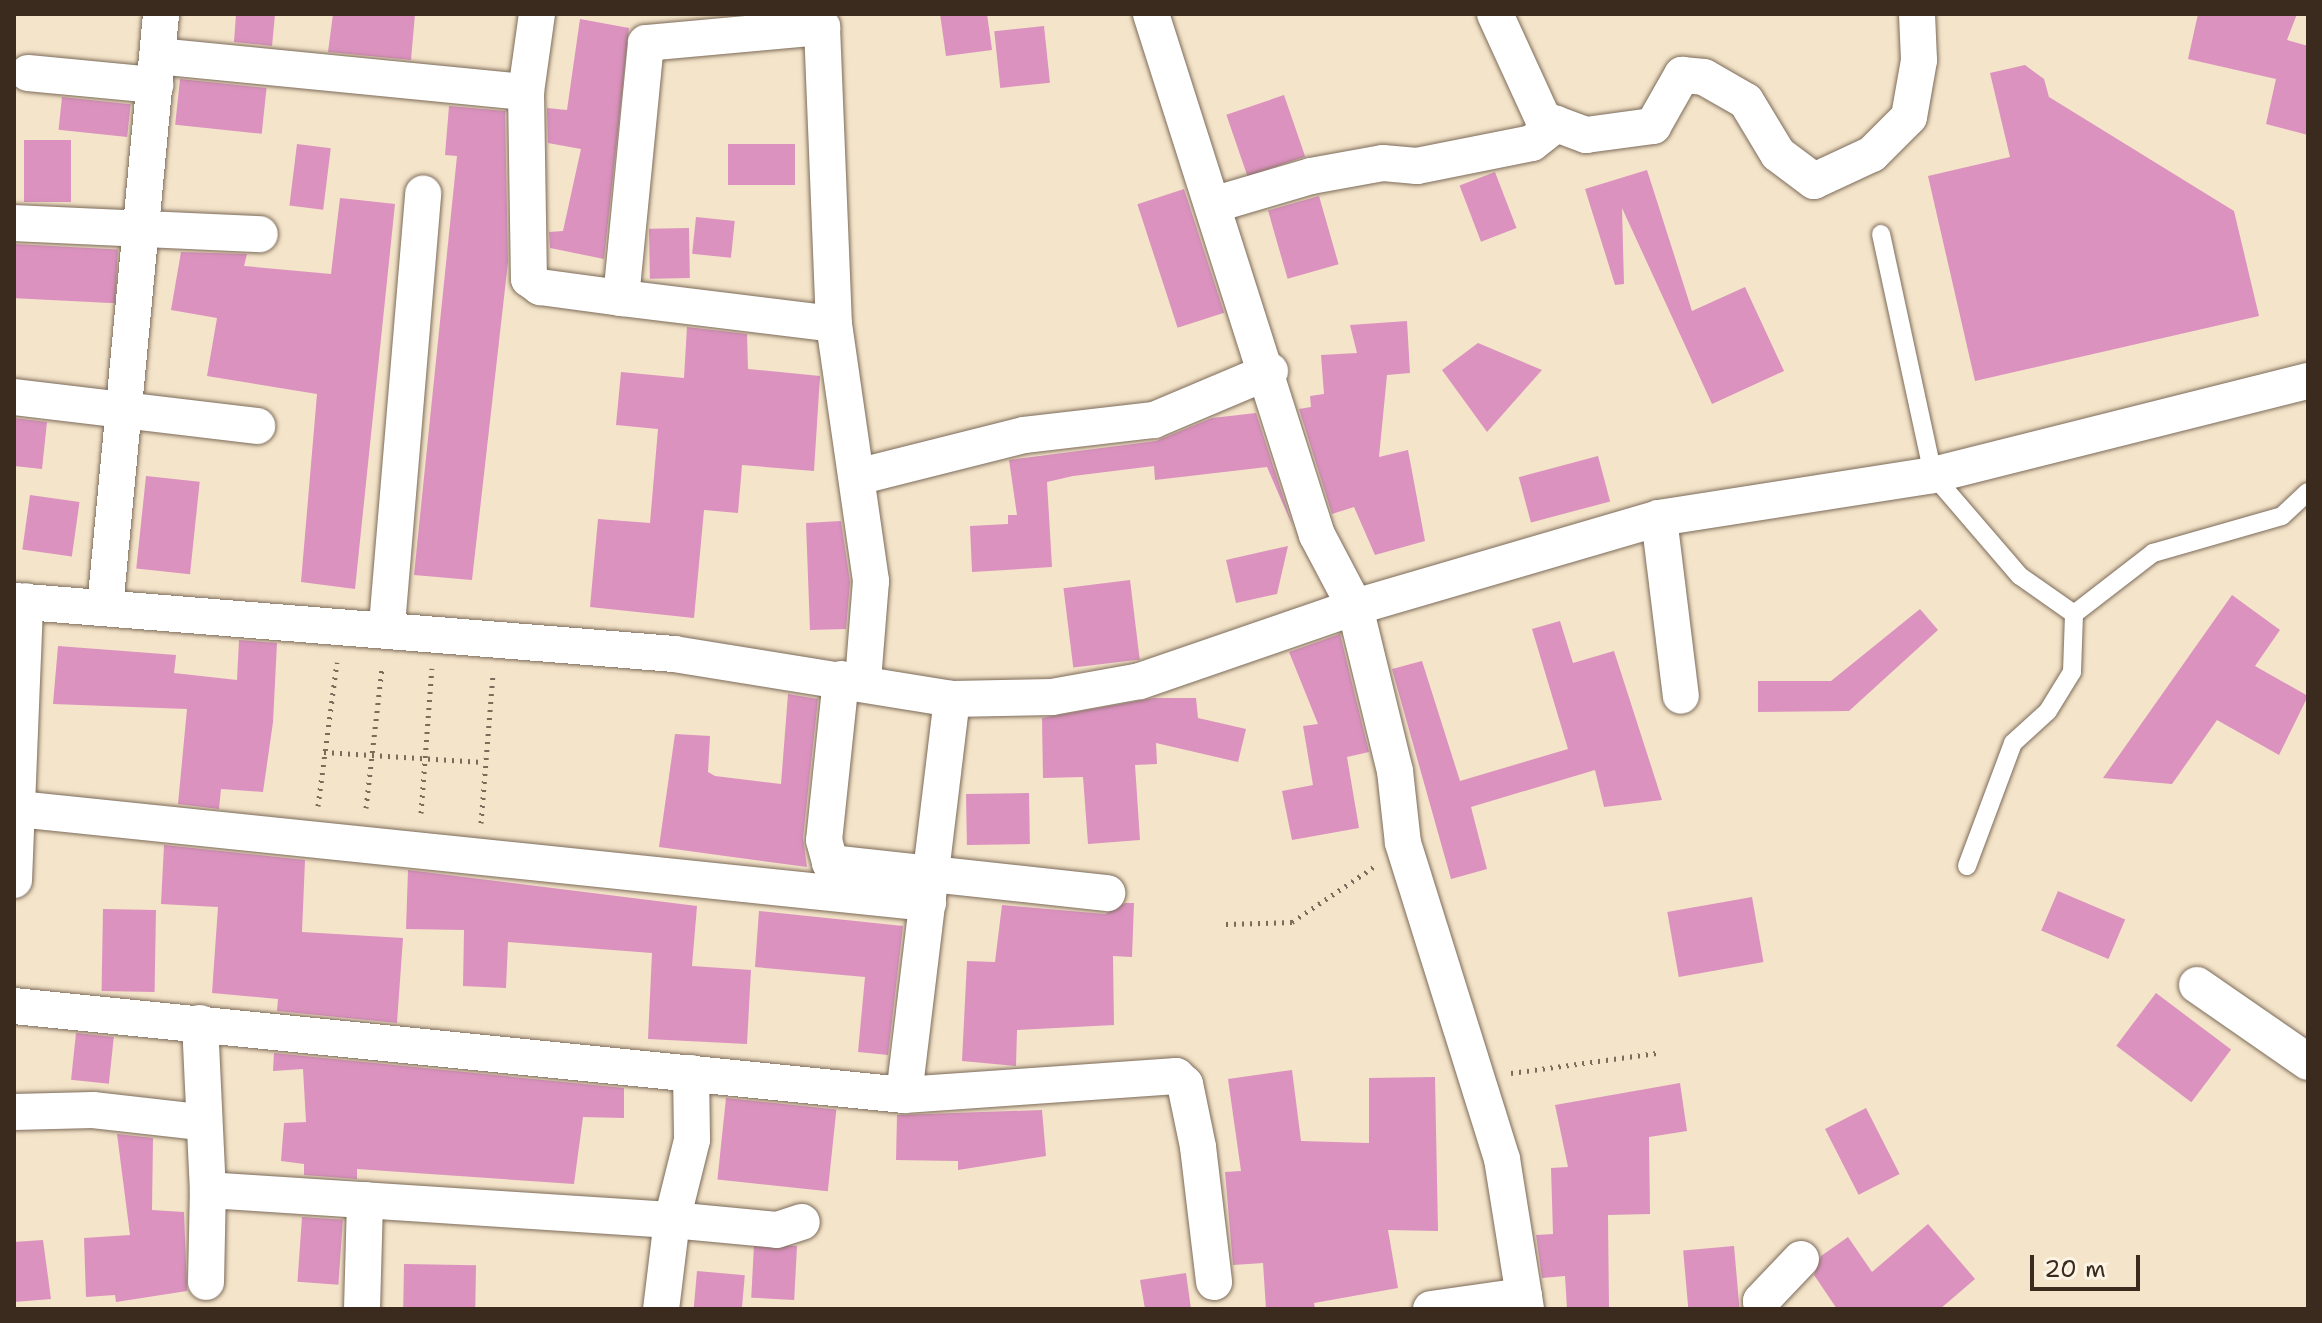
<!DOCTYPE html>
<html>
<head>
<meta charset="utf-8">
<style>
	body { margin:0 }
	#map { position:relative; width:2322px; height:1323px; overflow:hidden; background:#f4e4c9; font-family:"Shantell Sans",sans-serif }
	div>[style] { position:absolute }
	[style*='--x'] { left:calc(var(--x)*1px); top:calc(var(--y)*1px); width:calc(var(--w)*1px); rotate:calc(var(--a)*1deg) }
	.building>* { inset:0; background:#db92bf; transform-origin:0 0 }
	.path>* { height:5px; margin-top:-2.5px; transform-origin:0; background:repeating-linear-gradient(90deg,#7c6b5a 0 2px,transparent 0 8px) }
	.roads { filter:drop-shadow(0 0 2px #7c6b5a) drop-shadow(0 0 2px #7c6b5a) }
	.lane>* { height:18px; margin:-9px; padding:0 9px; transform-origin:9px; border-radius:9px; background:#fff }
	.street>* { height:36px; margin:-18px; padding:0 18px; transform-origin:18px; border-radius:18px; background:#fff }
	span { translate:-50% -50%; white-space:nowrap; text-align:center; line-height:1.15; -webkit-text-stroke:6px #fcf5e5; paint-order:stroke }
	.frame { position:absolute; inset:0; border:16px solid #3b2a1e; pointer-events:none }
	.scale { position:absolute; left:2030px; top:1255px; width:110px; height:36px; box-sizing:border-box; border:4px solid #3b2a1e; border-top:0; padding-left:10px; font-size:24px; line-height:28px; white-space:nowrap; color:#3b2a1e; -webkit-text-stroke:6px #fcf5e5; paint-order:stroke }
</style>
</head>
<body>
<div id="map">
	<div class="building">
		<div style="clip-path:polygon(236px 14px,275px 14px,272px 46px,234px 42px)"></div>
		<div style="clip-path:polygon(333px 14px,415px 14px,411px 60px,328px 52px)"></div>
		<div style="clip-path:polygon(940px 14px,987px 14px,992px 50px,946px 56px)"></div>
		<div style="clip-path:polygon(2198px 14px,2297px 14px,2287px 40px,2308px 46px,2308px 135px,2266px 124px,2276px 79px,2188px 59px)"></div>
		<div style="clip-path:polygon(580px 19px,629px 28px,604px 259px,550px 248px,549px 232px,563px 231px,581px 149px,548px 143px,547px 108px,567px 110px)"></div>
		<div style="left:1044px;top:26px;width:57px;height:50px;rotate:84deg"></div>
		<div style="clip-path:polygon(2025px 65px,2044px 79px,2049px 97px,2234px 211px,2259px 316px,1975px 381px,1928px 176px,2010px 157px,1990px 73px)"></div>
		<div style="left:180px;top:79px;width:87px;height:46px;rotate:6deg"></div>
		<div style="left:1284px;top:95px;width:65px;height:61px;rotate:71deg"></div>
		<div style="left:62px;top:97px;width:69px;height:33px;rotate:6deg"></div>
		<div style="clip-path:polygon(449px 106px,505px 111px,508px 262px,472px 580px,414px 575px,457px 156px,445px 155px)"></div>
		<div style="left:24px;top:140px;width:47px;height:62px"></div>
		<div style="left:297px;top:144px;width:34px;height:62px;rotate:7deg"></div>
		<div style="left:795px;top:144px;width:41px;height:67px;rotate:90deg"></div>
		<div style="clip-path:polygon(1647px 170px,1692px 311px,1745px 287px,1784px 371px,1712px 404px,1622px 208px,1624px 284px,1615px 285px,1585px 189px)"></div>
		<div style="left:1495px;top:172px;width:60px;height:38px;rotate:69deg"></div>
		<div style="left:1184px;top:189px;width:130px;height:49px;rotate:72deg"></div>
		<div style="left:1319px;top:196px;width:71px;height:53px;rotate:74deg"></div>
		<div style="clip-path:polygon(340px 198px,395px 204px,355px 589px,301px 582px,317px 394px,207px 376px,217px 318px,171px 310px,181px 252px,247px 254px,244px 266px,331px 274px)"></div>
		<div style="left:696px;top:217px;width:39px;height:37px;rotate:6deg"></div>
		<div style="left:689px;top:228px;width:50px;height:40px;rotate:89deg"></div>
		<div style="left:14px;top:244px;width:104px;height:54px;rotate:3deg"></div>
		<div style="clip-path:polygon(1407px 321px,1410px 373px,1387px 375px,1379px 457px,1408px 450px,1425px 541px,1375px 555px,1354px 507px,1332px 514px,1299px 409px,1311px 407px,1310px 396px,1324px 394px,1321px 355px,1357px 353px,1350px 325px)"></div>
		<div style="clip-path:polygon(687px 327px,747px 334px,748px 369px,820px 376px,814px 471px,742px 465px,738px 513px,704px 510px,694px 618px,590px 607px,598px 519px,650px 523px,658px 429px,616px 425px,621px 372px,684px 378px)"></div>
		<div style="clip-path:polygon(1478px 343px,1542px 370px,1487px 432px,1442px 370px)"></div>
		<div style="clip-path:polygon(1256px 413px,1293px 527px,1267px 467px,1155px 480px,1154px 466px,1073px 476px,1047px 482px,1052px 567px,972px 572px,970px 526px,1008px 524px,1008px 515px,1017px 515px,1009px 460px,1156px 441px,1212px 418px)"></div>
		<div style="clip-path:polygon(14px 418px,47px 422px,42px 469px,14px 466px)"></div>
		<div style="left:1598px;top:456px;width:47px;height:82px;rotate:75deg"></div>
		<div style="left:146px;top:476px;width:54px;height:93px;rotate:6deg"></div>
		<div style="left:30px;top:495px;width:50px;height:55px;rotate:8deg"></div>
		<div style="clip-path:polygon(841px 521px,850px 582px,846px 629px,810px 630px,806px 523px)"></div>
		<div style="clip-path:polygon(1288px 546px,1277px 594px,1236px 603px,1226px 560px)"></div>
		<div style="left:1130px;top:580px;width:80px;height:67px;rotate:83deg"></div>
		<div style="clip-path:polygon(2232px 595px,2280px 630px,2255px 666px,2308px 696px,2279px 755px,2217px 720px,2172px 784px,2103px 778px)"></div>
		<div style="clip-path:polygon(1920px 609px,1938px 630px,1849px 711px,1758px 712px,1758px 681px,1831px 681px)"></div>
		<div style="clip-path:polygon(1560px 621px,1573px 663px,1614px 651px,1662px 800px,1604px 807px,1595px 770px,1471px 807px,1487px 869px,1451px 879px,1392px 669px,1422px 661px,1460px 781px,1568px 749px,1532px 629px)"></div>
		<div style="clip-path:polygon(1340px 634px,1369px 752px,1347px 757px,1359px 828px,1292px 840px,1282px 791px,1313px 785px,1303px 726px,1318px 724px,1289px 652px)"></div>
		<div style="clip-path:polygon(239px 640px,277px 643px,273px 722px,263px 792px,221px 789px,219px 809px,178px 804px,187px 709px,53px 704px,58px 646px,176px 655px,174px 673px,237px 680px)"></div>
		<div style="clip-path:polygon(788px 694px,818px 699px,803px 838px,807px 867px,659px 847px,675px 734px,710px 736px,708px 772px,715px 776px,781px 784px)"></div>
		<div style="clip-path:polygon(1154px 698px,1196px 698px,1198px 718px,1246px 729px,1238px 762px,1156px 743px,1157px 764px,1135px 765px,1140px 840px,1088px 844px,1083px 777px,1043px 778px,1042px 718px)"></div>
		<div style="left:1029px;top:793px;width:51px;height:63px;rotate:89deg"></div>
		<div style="clip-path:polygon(164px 845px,305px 860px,302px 932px,403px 938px,397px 1023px,277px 1011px,278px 999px,212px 993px,218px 907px,161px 904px)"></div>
		<div style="clip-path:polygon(408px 870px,697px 906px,692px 966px,751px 970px,747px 1044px,648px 1039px,652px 953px,508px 942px,506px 988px,463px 986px,464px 930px,406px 929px)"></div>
		<div style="left:2058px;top:891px;width:73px;height:43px;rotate:23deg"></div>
		<div style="left:1752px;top:897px;width:66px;height:86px;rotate:80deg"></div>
		<div style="clip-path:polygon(1125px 903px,1134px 903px,1132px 957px,1113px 956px,1114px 1025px,1017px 1030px,1016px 1066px,962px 1061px,967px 961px,995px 962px,1002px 905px,1105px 914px)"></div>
		<div style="left:103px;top:909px;width:53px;height:82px;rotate:1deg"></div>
		<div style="clip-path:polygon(759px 911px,903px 926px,888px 1055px,858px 1052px,865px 977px,755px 967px)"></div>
		<div style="left:2156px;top:993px;width:94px;height:66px;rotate:37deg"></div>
		<div style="left:76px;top:1033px;width:38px;height:47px;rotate:6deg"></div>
		<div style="clip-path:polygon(274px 1053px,624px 1088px,624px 1118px,583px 1117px,574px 1184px,357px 1169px,357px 1179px,304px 1175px,304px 1164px,281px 1161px,284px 1123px,306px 1122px,303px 1069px,273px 1071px)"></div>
		<div style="clip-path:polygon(1292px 1070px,1301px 1141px,1369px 1143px,1369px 1078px,1435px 1077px,1438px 1231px,1388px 1230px,1398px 1288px,1314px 1303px,1315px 1309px,1266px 1309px,1263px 1263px,1233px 1265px,1225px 1172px,1241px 1171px,1228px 1079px)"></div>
		<div style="clip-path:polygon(1680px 1083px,1687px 1131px,1649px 1137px,1650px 1214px,1608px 1215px,1609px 1309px,1567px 1309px,1565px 1276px,1542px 1278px,1536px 1235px,1553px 1234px,1551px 1168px,1568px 1167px,1555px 1105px)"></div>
		<div style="left:726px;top:1098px;width:111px;height:82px;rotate:6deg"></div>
		<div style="left:1866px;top:1108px;width:74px;height:46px;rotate:63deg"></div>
		<div style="clip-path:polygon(1042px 1110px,1046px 1156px,958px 1170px,958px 1161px,896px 1160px,897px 1115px)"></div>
		<div style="clip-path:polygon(117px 1134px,153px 1138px,152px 1210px,184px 1212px,187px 1291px,116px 1302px,115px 1295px,86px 1297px,84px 1238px,130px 1235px)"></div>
		<div style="left:302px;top:1217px;width:41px;height:65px;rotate:4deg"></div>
		<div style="clip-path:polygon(1928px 1224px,1975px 1279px,1940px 1309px,1837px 1309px,1814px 1275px,1821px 1256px,1848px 1237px,1872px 1272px)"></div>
		<div style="clip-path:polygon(43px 1240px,51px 1299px,14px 1302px,14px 1242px)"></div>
		<div style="left:797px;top:1246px;width:54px;height:43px;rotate:93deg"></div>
		<div style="left:1734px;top:1246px;width:63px;height:51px;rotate:85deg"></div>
		<div style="left:404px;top:1264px;width:72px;height:45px;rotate:1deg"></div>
		<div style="left:697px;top:1271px;width:48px;height:38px;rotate:5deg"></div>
		<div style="clip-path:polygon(1186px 1273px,1191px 1309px,1145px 1309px,1140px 1280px)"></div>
	</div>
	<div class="path">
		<div style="--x:324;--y:752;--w:159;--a:3.6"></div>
		<div style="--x:318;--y:806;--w:145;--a:-82.5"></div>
		<div style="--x:366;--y:808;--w:142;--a:-83.5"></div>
		<div style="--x:421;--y:813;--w:145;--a:-85.7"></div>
		<div style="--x:481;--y:823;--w:149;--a:-85.4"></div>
		<div style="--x:1226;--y:924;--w:66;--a:-1.7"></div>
		<div style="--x:1292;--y:922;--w:100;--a:-34"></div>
		<div style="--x:1511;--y:1073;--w:147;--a:-7.8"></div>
	</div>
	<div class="roads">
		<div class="lane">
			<div style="--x:1881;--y:234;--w:247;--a:77.8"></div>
			<div style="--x:1933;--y:475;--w:133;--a:49.3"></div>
			<div style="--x:2020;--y:576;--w:66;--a:35.1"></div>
			<div style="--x:2074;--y:614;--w:100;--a:-37.7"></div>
			<div style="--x:2153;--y:553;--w:134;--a:-16"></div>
			<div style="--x:2282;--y:516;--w:35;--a:-43"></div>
			<div style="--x:1967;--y:866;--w:131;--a:-69.5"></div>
			<div style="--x:2013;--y:743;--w:47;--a:-42.4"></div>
			<div style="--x:2048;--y:711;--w:46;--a:-58.4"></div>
			<div style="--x:2072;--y:672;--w:58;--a:-88"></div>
		</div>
		<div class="street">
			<div style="--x:1151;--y:14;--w:547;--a:72.33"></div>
			<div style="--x:1317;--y:535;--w:81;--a:62.2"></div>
			<div style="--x:1355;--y:607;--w:317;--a:-16.3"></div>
			<div style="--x:1659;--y:518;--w:277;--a:-8.9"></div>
			<div style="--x:1933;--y:475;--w:387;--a:-14.1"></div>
			<div style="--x:1495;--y:14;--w:115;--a:65.4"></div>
			<div style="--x:1543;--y:119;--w:46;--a:20.4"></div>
			<div style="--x:1586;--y:135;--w:68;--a:-7.7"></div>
			<div style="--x:1653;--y:126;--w:59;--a:-60.4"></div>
			<div style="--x:1682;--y:75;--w:22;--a:5"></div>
			<div style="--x:1704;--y:77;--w:48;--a:29.7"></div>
			<div style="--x:1746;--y:101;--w:62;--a:58.9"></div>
			<div style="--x:1778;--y:154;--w:45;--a:36.9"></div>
			<div style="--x:1814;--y:181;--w:64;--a:-25"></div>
			<div style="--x:1872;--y:154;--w:52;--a:-45"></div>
			<div style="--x:1909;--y:117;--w:58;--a:-80"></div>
			<div style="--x:1919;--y:60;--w:46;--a:-92.5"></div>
			<div style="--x:157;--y:56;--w:371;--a:5.6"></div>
			<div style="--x:526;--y:92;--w:79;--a:-82"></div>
			<div style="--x:28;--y:73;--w:128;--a:5.4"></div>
			<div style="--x:526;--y:92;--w:187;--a:89.1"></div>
			<div style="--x:529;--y:279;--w:14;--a:36"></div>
			<div style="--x:540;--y:287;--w:82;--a:7.7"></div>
			<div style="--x:1216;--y:204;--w:99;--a:-16.4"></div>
			<div style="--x:1311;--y:176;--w:73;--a:-10.2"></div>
			<div style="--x:1383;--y:163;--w:34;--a:5"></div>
			<div style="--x:1417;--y:166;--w:117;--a:-11.3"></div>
			<div style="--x:1532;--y:143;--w:31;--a:-38"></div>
			<div style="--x:14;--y:223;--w:246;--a:2.6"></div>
			<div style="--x:834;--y:324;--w:215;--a:-173"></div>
			<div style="--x:621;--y:298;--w:256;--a:-84.4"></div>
			<div style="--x:646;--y:43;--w:177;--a:-5.2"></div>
			<div style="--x:822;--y:27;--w:297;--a:87.7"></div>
			<div style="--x:834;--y:324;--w:260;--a:81.8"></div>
			<div style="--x:871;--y:581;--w:100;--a:94.6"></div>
			<div style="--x:14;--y:397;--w:245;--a:6.8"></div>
			<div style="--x:861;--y:476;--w:168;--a:-14.1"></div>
			<div style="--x:1024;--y:435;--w:131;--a:-6.6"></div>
			<div style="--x:1154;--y:420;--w:126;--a:-22.9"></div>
			<div style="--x:1659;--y:518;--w:179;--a:83"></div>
			<div style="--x:14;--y:601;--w:662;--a:4.59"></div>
			<div style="--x:674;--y:654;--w:282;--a:9.2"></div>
			<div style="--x:952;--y:699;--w:100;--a:-1.1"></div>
			<div style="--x:1052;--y:697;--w:89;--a:-10.3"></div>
			<div style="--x:1140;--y:681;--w:227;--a:-19"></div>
			<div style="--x:1355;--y:607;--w:169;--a:76.3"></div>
			<div style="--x:1395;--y:771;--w:72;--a:83.7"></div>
			<div style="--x:1403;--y:843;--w:331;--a:72.6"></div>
			<div style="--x:1502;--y:1159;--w:152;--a:80.9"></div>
			<div style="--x:105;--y:608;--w:597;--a:-84.61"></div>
			<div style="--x:387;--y:625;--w:433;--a:-85.2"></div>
			<div style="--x:841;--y:679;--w:162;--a:96"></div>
			<div style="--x:824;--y:840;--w:24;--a:75"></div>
			<div style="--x:830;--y:863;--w:279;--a:6.2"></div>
			<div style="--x:18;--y:809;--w:915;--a:5.9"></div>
			<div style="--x:14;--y:880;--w:279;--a:-87.7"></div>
			<div style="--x:2197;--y:985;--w:135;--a:34.7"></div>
			<div style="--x:14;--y:1006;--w:894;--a:5.71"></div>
			<div style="--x:904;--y:1095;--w:399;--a:-83.1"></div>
			<div style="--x:200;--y:1023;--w:167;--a:87.3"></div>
			<div style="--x:208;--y:1190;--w:465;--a:3.7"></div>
			<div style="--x:672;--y:1220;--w:90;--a:97"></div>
			<div style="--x:691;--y:1073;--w:67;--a:89.1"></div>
			<div style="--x:692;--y:1140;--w:82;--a:104"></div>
			<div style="--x:672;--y:1220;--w:105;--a:5.4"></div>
			<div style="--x:777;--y:1230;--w:26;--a:-18"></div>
			<div style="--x:904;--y:1095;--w:273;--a:-4"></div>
			<div style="--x:1176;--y:1076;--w:12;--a:42"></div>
			<div style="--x:1185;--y:1084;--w:64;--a:78.3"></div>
			<div style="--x:1198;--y:1147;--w:136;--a:83.2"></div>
			<div style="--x:14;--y:1112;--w:79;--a:-1.5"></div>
			<div style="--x:93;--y:1110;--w:108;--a:6.4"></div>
			<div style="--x:206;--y:1282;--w:92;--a:-88.8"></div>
			<div style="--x:362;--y:1309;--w:109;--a:-88.4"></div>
			<div style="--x:1431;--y:1309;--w:94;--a:-8"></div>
			<div style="--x:1762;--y:1309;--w:8;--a:-97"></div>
			<div style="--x:1761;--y:1301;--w:58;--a:-46.4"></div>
		</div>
	</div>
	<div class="frame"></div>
	<div class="scale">20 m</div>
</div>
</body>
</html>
